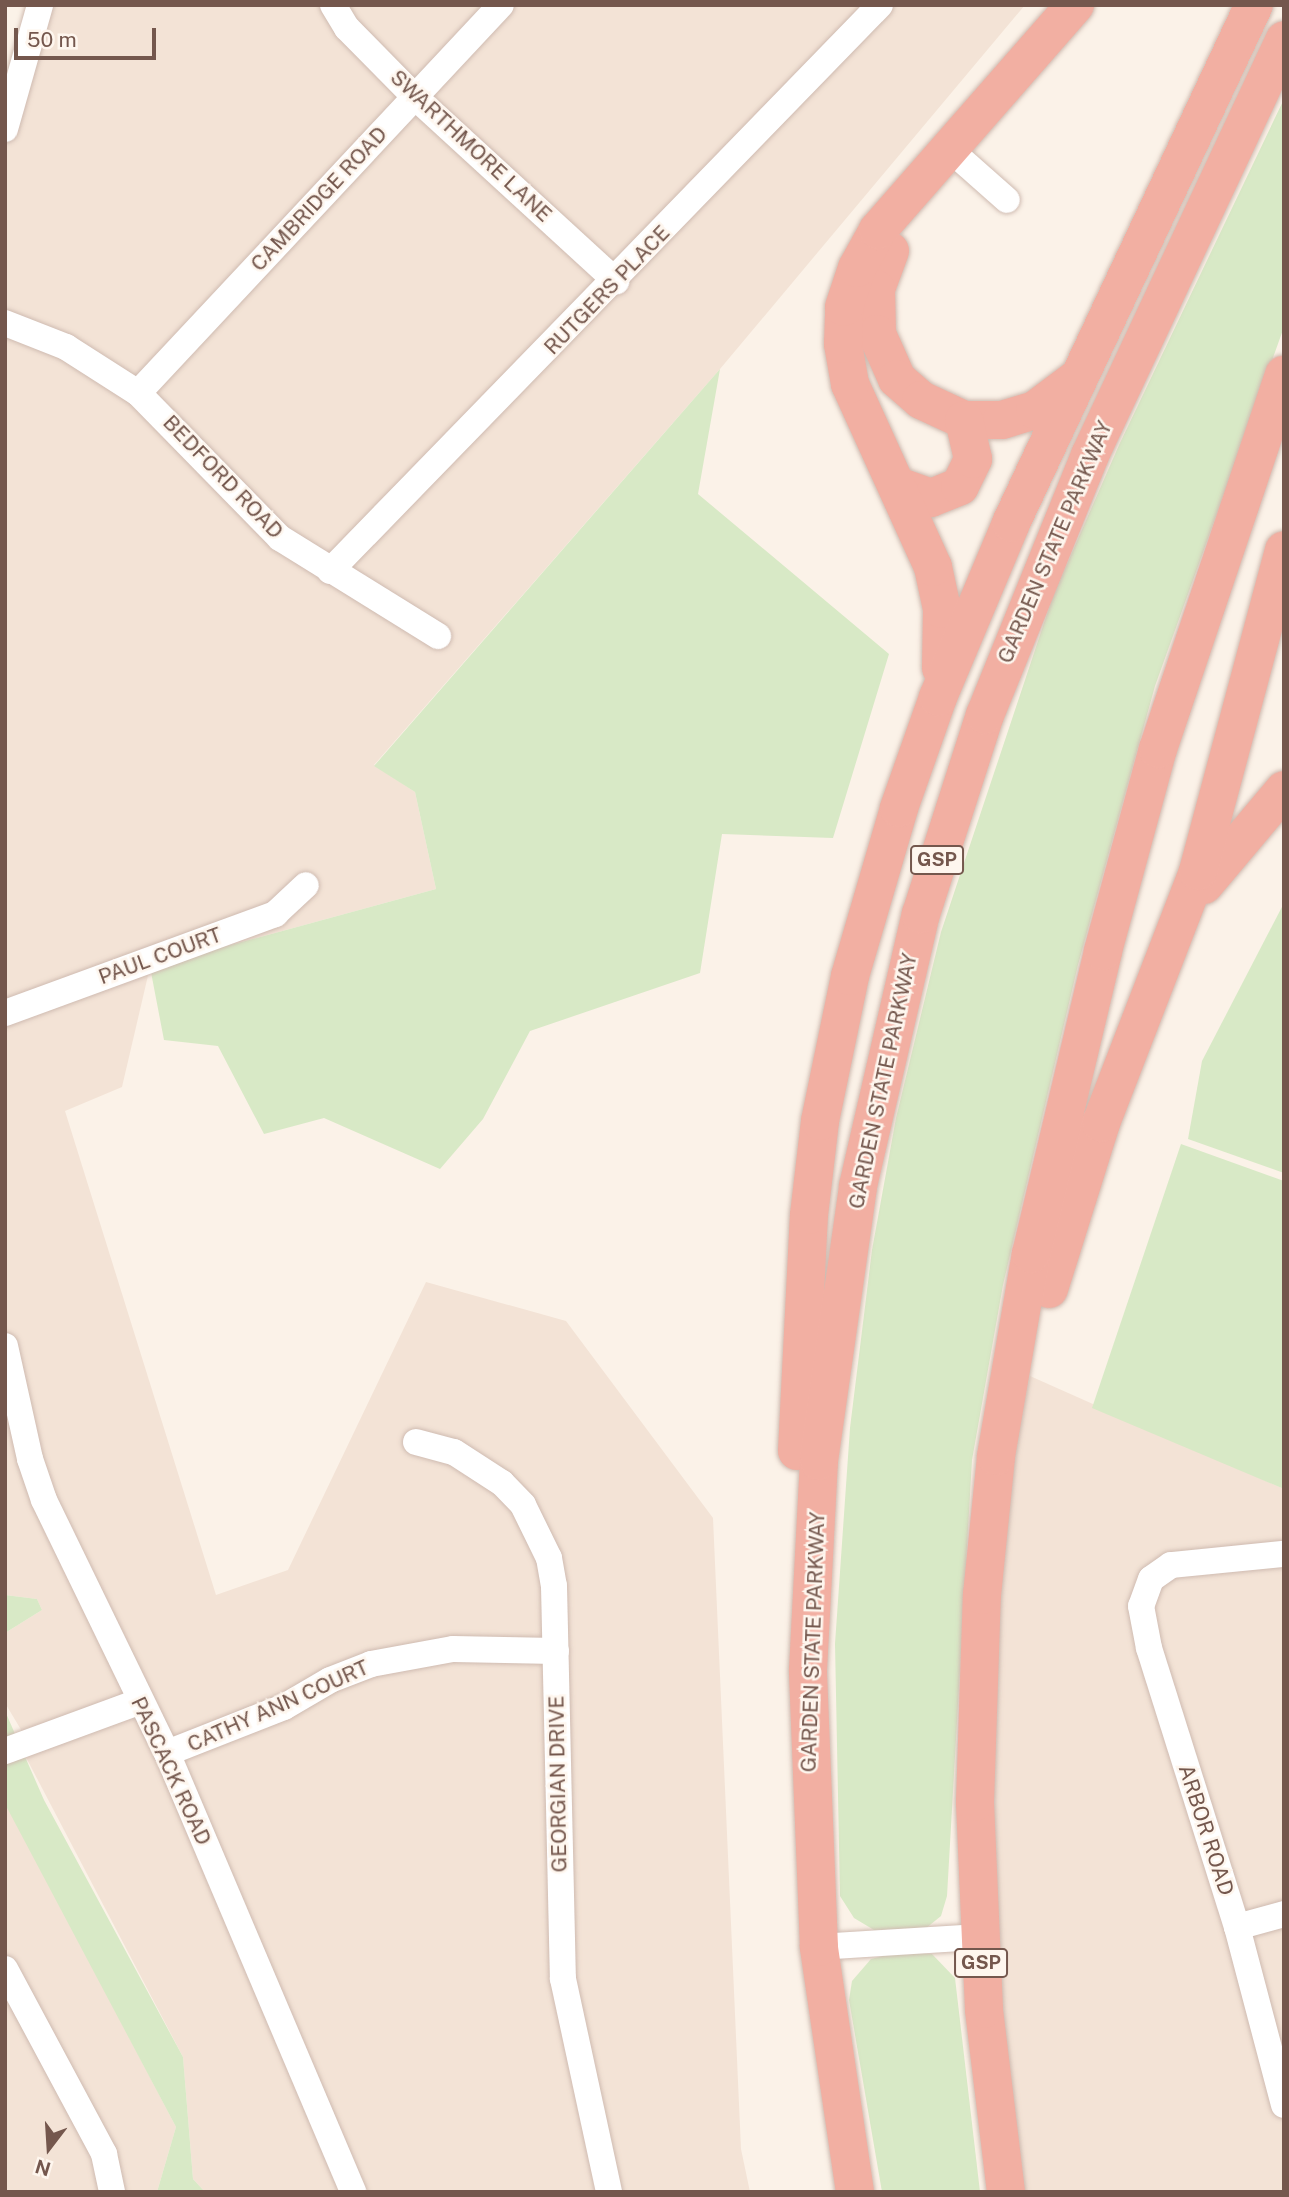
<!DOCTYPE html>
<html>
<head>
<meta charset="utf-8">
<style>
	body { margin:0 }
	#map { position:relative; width:1289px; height:2197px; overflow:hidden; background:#fbf2e8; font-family:"Public Sans",sans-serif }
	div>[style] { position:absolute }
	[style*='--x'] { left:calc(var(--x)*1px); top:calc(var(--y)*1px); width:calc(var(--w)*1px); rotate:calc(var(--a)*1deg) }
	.residential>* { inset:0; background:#f3e3d6 }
	.green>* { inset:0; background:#d8e9c6 }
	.roads { filter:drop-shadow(0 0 2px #cfbbb1) drop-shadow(0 0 2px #cfbbb1) }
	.minor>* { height:26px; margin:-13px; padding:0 13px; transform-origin:13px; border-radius:13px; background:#fff }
	.highway>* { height:38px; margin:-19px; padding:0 19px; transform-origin:19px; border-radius:19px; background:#f2afa2 }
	span { translate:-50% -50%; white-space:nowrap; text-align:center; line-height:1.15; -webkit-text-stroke:5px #fef6ee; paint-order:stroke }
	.shield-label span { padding:2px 5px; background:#fef6ee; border:2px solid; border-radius:5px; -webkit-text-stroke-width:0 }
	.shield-label { font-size:19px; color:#74574d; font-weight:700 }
	.street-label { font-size:21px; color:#74574d }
	.frame { position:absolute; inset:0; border:7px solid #74574d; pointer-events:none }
	.north { position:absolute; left:14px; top:2113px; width:70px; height:70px; -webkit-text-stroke:5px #fef6ee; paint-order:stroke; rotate:197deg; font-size:19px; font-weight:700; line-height:28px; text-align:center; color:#74574d }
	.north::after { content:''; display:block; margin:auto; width:24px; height:32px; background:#74574d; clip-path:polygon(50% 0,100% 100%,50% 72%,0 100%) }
	.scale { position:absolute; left:14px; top:28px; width:142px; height:32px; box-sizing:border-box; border:4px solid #74574d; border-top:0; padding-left:9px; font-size:21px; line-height:24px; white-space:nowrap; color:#74574d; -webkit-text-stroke:5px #fef6ee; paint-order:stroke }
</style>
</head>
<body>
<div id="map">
	<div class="residential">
		<div style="clip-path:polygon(42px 5px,1025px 5px,720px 369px,374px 765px,415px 792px,436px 889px,150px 967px,122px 1087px,65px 1111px,216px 1595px,288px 1570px,426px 1282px,566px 1321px,713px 1518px,741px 2149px,750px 2192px,205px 2192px,193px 2179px,183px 2057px,20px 1746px,29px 1743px,5px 1703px,5px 1633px,42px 1610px,37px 1599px,5px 1595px,5px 132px)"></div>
		<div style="clip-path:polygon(1030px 1376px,1284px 1489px,1284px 2192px,1006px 2192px,982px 1595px)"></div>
		<div style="clip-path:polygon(5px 1800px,176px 2127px,157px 2192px,5px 2192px)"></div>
	</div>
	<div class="green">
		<div style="clip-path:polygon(1284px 99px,1284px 327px,1155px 686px,1078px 965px,1003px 1285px,972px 1460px,947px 1896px,941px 1916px,925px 1929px,874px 1930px,854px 1918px,840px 1896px,835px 1644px,850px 1428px,872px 1250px,896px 1118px,941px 932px,1053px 596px,1119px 445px)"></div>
		<div style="clip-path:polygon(720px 369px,698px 494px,889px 654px,833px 838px,722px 834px,700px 973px,530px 1031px,483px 1119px,440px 1169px,324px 1118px,264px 1134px,218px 1046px,164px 1040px,150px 967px,436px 889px,415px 792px,374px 766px)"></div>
		<div style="clip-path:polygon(1284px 903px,1284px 1173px,1188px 1139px,1202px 1061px)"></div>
		<div style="clip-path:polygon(1181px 1144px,1284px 1181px,1284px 1489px,1092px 1408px)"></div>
		<div style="clip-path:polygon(5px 1595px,37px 1599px,42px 1610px,5px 1633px)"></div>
		<div style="clip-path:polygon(5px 1711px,44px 1800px,183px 2057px,193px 2179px,205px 2192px,157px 2192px,176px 2127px,5px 1804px)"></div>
		<div style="clip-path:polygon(902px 1951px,932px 1954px,955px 1978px,980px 2192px,882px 2192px,849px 2000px,852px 1981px,871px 1959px)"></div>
	</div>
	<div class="roads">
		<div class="minor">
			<div style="--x:333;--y:5;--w:27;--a:59"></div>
			<div style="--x:347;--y:28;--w:97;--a:45.4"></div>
			<div style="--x:415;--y:97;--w:273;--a:42.5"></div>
			<div style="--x:5;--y:129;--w:129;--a:-74.2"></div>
			<div style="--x:964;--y:162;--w:57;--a:41.5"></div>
			<div style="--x:5;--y:323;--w:66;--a:21.5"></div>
			<div style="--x:66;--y:347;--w:85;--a:32.6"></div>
			<div style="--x:138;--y:393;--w:203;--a:45.6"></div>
			<div style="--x:280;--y:538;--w:186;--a:31.8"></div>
			<div style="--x:138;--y:393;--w:531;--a:-46.91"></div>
			<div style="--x:330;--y:571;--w:789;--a:-45.82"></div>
			<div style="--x:5;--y:1013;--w:288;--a:-20.1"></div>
			<div style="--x:275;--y:914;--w:42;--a:-43.1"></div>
			<div style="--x:5;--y:1346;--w:116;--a:77.5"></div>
			<div style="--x:30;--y:1459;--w:43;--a:71.1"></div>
			<div style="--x:44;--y:1500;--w:281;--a:64.1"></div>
			<div style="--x:167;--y:1753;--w:477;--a:67"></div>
			<div style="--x:416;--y:1442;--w:39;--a:15"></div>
			<div style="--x:454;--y:1452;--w:57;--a:32.9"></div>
			<div style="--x:502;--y:1483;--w:30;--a:46"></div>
			<div style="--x:523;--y:1505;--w:59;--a:63.9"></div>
			<div style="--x:549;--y:1558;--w:28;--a:80"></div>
			<div style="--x:554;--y:1586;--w:393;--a:88.7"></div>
			<div style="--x:563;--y:1979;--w:218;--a:77.8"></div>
			<div style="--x:1282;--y:1554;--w:112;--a:174.3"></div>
			<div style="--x:1171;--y:1565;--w:24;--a:145"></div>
			<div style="--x:1151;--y:1579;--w:29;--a:110"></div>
			<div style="--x:1141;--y:1606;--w:43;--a:79.2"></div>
			<div style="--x:1149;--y:1648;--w:293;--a:72.5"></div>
			<div style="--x:1237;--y:1927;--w:184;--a:75.2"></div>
			<div style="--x:5;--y:1751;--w:142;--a:-20.2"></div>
			<div style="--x:167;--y:1753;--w:126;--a:-21.5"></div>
			<div style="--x:284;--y:1707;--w:53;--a:-30.4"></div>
			<div style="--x:330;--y:1680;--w:44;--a:-21.3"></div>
			<div style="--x:371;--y:1664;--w:83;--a:-10.4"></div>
			<div style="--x:453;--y:1649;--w:103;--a:1.1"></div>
			<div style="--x:1237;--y:1927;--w:49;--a:-15.5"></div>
			<div style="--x:819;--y:1947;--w:160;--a:-3.6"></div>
			<div style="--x:5;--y:1969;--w:210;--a:61.8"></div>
			<div style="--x:104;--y:2154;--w:39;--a:78"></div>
		</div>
		<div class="highway">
			<div style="--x:890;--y:251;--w:40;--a:110.2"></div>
			<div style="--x:876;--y:289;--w:45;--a:88.7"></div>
			<div style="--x:877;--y:334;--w:49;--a:66"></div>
			<div style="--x:897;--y:379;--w:32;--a:41"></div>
			<div style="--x:921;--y:400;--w:47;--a:24.9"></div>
			<div style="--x:964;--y:420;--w:38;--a:0"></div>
			<div style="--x:1002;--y:420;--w:34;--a:-17"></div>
			<div style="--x:1035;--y:410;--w:50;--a:-36.9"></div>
			<div style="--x:898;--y:486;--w:35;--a:20"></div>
			<div style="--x:931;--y:498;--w:31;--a:-22"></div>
			<div style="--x:960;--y:486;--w:30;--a:-64"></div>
			<div style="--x:973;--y:459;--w:40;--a:-103"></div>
			<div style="--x:941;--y:668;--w:59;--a:-89"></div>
			<div style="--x:942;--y:609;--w:43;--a:-102.1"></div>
			<div style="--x:933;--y:567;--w:201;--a:-114.4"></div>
			<div style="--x:850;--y:384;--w:41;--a:-99.9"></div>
			<div style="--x:843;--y:344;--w:37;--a:-88"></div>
			<div style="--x:844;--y:307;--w:41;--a:-71.6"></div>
			<div style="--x:857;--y:268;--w:43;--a:-61.1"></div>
			<div style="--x:878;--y:230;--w:299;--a:-48.8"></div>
			<div style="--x:1204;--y:885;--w:124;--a:-49.9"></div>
			<div style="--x:1049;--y:1289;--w:174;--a:-72.6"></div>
			<div style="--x:1101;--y:1123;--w:270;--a:-68.9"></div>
			<div style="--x:1198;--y:871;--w:332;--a:-75"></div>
			<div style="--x:797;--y:1451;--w:236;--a:-87.1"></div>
			<div style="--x:809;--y:1215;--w:95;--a:-83.3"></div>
			<div style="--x:820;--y:1121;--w:148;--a:-78.3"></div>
			<div style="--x:850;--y:976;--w:175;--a:-73.7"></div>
			<div style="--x:899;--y:808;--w:118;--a:-70.6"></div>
			<div style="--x:938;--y:697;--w:189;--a:-67.2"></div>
			<div style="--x:1011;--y:523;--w:572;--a:-64.87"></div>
			<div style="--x:855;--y:2192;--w:248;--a:-98.4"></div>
			<div style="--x:819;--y:1947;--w:277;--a:-92.3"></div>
			<div style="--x:808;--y:1670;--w:209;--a:-87"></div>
			<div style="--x:819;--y:1461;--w:278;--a:-81.9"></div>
			<div style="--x:858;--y:1186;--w:279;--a:-77"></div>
			<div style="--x:921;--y:914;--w:209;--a:-72.2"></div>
			<div style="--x:985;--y:715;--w:280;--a:-68"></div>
			<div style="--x:1090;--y:455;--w:458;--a:-64.9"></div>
			<div style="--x:1006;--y:2192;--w:184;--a:-96.9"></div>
			<div style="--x:984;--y:2009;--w:207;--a:-92.5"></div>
			<div style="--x:975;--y:1802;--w:207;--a:-88.1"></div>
			<div style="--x:982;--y:1595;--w:140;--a:-84.2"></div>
			<div style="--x:996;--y:1456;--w:205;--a:-80.2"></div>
			<div style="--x:1031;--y:1254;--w:311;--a:-76.6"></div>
			<div style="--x:1103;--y:951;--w:209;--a:-74.8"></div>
			<div style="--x:1158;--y:749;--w:395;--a:-71.4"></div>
		</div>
	</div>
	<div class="shield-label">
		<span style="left:937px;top:860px">GSP</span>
		<span style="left:981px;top:1963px">GSP</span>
	</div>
	<div class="street-label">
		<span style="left:471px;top:146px;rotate:43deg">SWARTHMORE LANE</span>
		<span style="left:319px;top:199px;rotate:-47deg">CAMBRIDGE ROAD</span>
		<span style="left:607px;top:290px;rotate:-46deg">RUTGERS PLACE</span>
		<span style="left:223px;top:477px;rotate:46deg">BEDFORD ROAD</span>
		<span style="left:1055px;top:542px;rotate:-67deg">GARDEN STATE PARKWAY</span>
		<span style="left:160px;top:956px;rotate:-20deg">PAUL COURT</span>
		<span style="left:883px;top:1081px;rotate:-78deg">GARDEN STATE PARKWAY</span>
		<span style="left:813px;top:1642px;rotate:-88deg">GARDEN STATE PARKWAY</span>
		<span style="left:278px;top:1706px;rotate:-24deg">CATHY ANN COURT</span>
		<span style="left:171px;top:1771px;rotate:65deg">PASCACK ROAD</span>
		<span style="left:558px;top:1784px;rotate:-91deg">GEORGIAN DRIVE</span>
		<span style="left:1206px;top:1830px;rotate:72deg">ARBOR ROAD</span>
	</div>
	<div class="frame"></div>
	<div class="north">N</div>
	<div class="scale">50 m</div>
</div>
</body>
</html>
